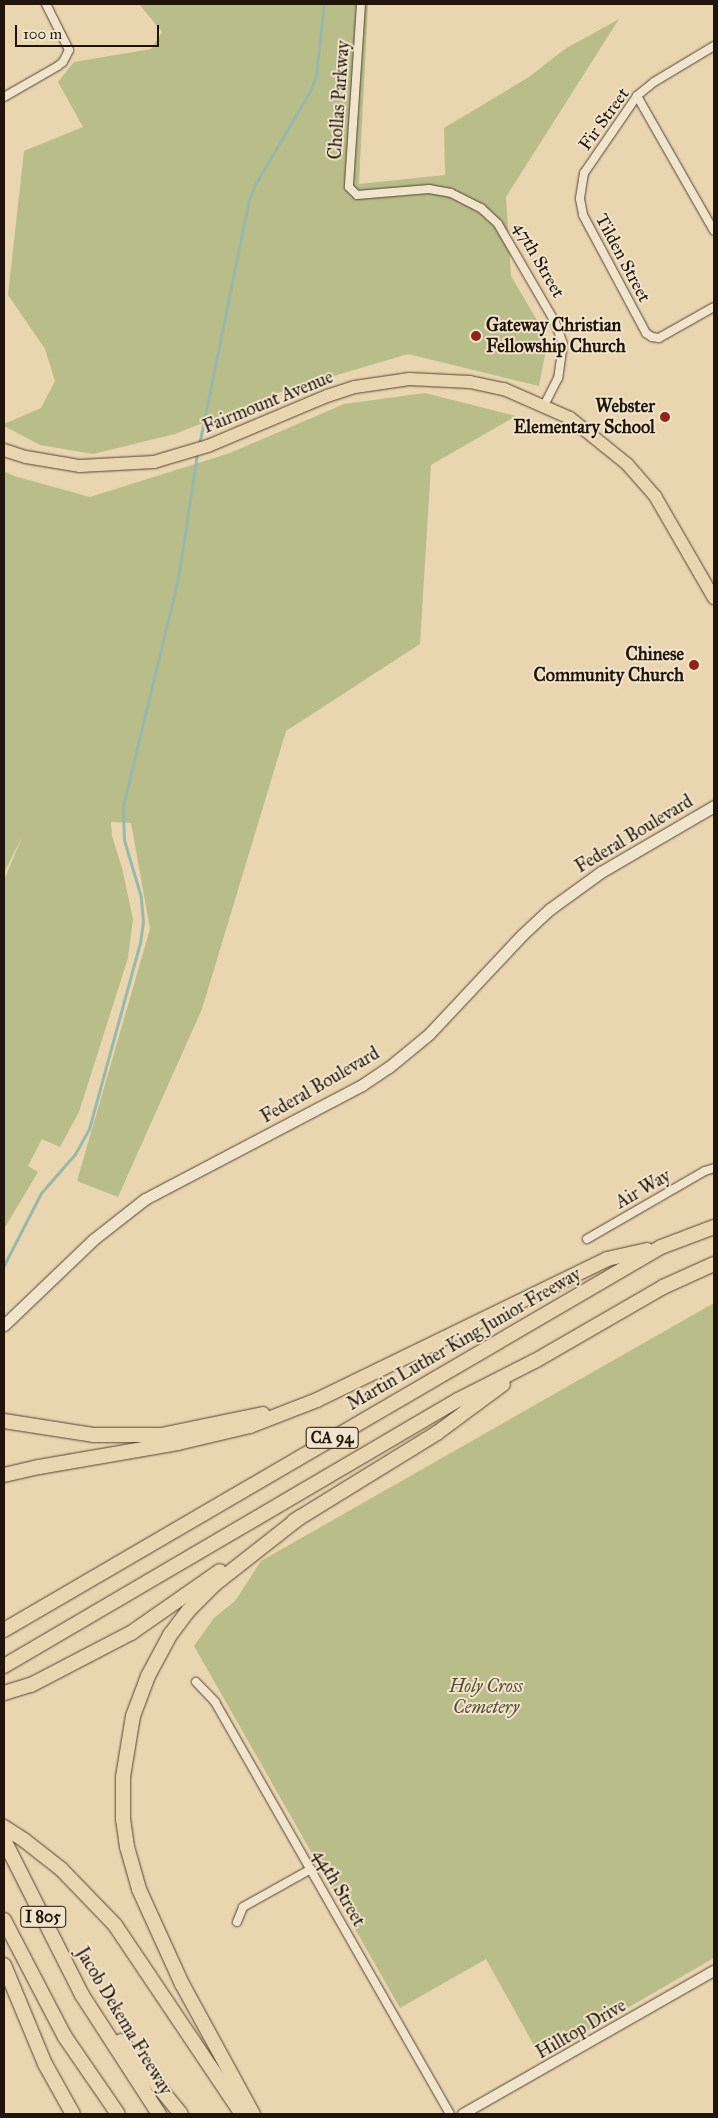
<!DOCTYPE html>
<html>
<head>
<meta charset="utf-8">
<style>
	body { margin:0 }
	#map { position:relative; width:718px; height:2118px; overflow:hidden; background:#ead5b1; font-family:"IM FELL Great Primer",serif }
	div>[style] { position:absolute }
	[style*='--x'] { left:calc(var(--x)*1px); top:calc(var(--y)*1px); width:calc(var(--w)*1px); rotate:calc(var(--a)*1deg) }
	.green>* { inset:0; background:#b9bd8a }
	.stream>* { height:3px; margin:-1.5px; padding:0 1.5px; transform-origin:1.5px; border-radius:1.5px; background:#98b9a9 }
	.roads { filter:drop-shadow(0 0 1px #534434) drop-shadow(0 0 1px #534434) }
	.minor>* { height:8px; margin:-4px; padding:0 4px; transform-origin:4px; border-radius:4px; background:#f1e4cc }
	.tertiary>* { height:10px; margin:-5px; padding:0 5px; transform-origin:5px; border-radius:5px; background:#f1e4cc }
	.secondary>* { height:11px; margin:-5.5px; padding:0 5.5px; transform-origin:5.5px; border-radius:5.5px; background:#f1e4cc }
	.primary>* { height:12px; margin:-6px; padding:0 6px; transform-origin:6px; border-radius:6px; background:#ead5b1 }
	.motorway>* { height:14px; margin:-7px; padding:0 7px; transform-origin:7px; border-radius:7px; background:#ead5b1 }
	.dots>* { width:14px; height:14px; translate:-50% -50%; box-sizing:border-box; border:2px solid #f1e4cc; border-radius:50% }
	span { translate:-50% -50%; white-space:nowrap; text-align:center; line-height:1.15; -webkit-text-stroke:4px #f1e4cc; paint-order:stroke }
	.shield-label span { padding:1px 4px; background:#f1e4cc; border:1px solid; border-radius:4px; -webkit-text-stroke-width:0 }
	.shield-label { font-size:16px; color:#21140a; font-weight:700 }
	.street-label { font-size:18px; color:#21140a }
	.poi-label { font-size:18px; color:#21140a; font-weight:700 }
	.left { translate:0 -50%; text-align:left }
	.right { translate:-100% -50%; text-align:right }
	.park-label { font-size:18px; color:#564f37; font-style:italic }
	.frame { position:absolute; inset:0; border:5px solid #21140a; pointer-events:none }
	.scale { position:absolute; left:15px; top:25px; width:144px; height:22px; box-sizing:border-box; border:2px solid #21140a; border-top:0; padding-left:6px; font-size:15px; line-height:18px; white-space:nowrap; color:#21140a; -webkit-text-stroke:4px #f1e4cc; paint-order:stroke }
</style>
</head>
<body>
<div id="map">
	<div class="green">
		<div style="clip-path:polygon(139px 4px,368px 4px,359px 184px,445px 175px,444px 128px,529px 77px,565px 49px,619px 19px,506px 197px,511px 276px,548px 339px,539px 386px,408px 354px,283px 391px,175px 434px,93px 454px,40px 445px,4px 426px,4px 424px,41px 408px,55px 381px,45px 349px,8px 295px,24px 151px,83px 127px,58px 82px,74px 62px,151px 49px,162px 32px)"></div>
		<div style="clip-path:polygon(425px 393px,516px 416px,431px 465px,420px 644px,286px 731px,202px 1009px,118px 1197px,77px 1181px,150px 929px,131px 823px,111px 822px,112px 836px,122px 868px,133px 919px,128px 958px,79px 1112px,60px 1147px,42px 1139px,28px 1166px,38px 1172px,4px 1229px,4px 880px,22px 837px,4px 873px,4px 471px,14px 476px,90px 497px,230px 453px,344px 404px)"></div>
		<div style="clip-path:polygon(714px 1303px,714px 1958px,541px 2058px,486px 1959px,400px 2008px,194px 1646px,214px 1618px,235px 1601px,261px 1561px)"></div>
	</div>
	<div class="stream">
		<div style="--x:199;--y:445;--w:251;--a:-78.5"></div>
		<div style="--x:249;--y:199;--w:17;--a:-66"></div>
		<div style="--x:256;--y:183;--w:107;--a:-59.6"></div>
		<div style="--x:310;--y:91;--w:16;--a:-68"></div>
		<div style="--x:316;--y:76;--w:72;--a:-83.7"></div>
		<div style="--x:4;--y:1265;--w:81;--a:-62.8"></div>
		<div style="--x:41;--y:1193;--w:52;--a:-48.9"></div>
		<div style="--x:75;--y:1154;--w:29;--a:-61"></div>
		<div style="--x:89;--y:1129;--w:193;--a:-74.7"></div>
		<div style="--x:140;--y:943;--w:21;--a:-82"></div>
		<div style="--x:143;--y:922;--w:25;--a:-95"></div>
		<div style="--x:141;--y:897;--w:59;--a:-106.6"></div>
		<div style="--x:124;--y:840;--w:34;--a:-92"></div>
		<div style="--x:123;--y:806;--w:234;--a:-76.4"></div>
		<div style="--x:178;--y:579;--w:126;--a:-81.4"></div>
	</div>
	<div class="roads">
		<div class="minor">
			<div style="--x:361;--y:4;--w:183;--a:93.8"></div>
			<div style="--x:349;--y:187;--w:11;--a:45"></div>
			<div style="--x:357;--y:195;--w:72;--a:-4.8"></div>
			<div style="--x:429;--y:189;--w:22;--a:10"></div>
			<div style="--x:451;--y:193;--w:34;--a:27"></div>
			<div style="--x:481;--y:208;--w:23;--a:43"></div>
			<div style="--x:498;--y:224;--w:113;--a:59.8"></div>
			<div style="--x:555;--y:322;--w:23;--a:70"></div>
			<div style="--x:563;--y:344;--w:34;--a:98"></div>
			<div style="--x:558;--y:378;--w:30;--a:117"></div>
			<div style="--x:714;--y:46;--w:70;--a:149"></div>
			<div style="--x:654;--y:82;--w:22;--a:141"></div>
			<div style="--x:637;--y:96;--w:93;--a:124.5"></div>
			<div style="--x:584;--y:173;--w:26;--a:99"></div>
			<div style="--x:580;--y:199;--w:16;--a:79"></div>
			<div style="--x:583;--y:215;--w:134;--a:61.9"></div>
			<div style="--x:646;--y:333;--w:7;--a:34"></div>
			<div style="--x:652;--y:337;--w:7;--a:8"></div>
			<div style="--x:659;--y:338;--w:63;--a:-29.4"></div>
			<div style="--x:637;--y:96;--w:155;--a:60.3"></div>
			<div style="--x:4;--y:97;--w:62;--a:-29.9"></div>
			<div style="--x:58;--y:66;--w:6;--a:-39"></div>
			<div style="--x:63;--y:62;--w:13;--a:-63"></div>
			<div style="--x:69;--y:50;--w:51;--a:-116.6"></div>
			<div style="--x:587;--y:1239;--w:136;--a:-30"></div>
			<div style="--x:705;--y:1171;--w:9;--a:-18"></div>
			<div style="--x:196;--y:1682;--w:28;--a:46"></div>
			<div style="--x:215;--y:1702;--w:474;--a:60.3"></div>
			<div style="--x:237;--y:1922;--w:16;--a:-68"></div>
			<div style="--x:243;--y:1907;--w:78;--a:-29.2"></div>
		</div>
		<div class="tertiary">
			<div style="--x:463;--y:2114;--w:289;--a:-29.7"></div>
		</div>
		<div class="secondary">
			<div style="--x:4;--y:1325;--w:124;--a:-43.7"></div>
			<div style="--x:94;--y:1239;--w:65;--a:-38.1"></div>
			<div style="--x:145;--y:1199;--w:245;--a:-27.7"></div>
			<div style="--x:362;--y:1085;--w:32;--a:-34"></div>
			<div style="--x:389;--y:1067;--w:52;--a:-39.5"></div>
			<div style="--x:429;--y:1034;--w:137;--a:-46.8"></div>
			<div style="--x:523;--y:934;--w:37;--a:-43"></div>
			<div style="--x:550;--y:909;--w:63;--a:-36"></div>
			<div style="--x:601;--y:872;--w:131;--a:-30.3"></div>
		</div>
		<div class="primary">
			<div style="--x:4;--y:450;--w:23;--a:18"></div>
			<div style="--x:26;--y:457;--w:55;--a:9.5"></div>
			<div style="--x:80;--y:466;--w:74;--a:-3.1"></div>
			<div style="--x:154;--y:462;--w:56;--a:-16.5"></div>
			<div style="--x:208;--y:446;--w:129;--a:-22.8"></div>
			<div style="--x:327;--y:396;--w:29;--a:-18"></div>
			<div style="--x:355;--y:387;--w:55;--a:-8.4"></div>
			<div style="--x:409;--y:379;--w:61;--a:2.8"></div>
			<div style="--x:470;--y:382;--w:35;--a:12"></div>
			<div style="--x:504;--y:389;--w:72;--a:23.7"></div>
			<div style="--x:570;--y:418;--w:73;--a:38.9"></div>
			<div style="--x:627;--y:464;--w:43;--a:48.8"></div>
			<div style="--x:655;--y:496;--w:118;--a:60"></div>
		</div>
		<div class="motorway">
			<div style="--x:4;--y:1421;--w:90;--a:8.9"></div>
			<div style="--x:93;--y:1435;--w:68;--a:0"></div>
			<div style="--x:161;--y:1435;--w:104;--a:-11.6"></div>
			<div style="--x:4;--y:1475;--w:36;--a:-13"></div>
			<div style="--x:39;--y:1467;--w:141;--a:-9.8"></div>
			<div style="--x:178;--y:1443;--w:74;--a:-13.3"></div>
			<div style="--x:250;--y:1426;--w:72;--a:-21.2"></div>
			<div style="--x:317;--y:1400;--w:322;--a:-25.9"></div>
			<div style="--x:607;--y:1259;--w:41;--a:-12.7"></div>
			<div style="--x:294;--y:1521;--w:168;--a:-31.6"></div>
			<div style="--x:437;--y:1433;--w:82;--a:-36.6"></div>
			<div style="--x:4;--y:1630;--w:760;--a:-30.24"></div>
			<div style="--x:661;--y:1247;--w:57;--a:-20.7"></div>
			<div style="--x:4;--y:1666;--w:526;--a:-30.37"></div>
			<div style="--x:458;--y:1400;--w:86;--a:-26.9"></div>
			<div style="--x:535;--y:1361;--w:148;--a:-30"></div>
			<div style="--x:663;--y:1287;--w:56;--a:-24.3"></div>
			<div style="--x:4;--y:1693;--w:28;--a:-17"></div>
			<div style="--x:31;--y:1685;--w:113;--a:-27.5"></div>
			<div style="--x:131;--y:1633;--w:108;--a:-34.9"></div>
			<div style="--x:4;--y:1827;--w:24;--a:33"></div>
			<div style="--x:24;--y:1840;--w:47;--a:38.1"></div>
			<div style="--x:61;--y:1869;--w:78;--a:46"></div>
			<div style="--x:115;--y:1925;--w:228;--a:56.1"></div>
			<div style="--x:4;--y:1840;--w:174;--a:63.3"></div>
			<div style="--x:82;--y:1995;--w:142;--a:57.1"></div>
			<div style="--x:4;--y:1920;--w:132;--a:62.5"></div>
			<div style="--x:65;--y:2037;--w:93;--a:55.5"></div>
			<div style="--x:4;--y:1965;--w:107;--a:67.5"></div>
			<div style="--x:45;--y:2064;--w:57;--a:60.8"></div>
			<div style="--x:121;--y:2041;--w:94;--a:50.6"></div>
			<div style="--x:253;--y:2114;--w:148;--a:-118.6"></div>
			<div style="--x:182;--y:1984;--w:104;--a:-114.4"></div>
			<div style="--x:139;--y:1889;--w:44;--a:-105.9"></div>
			<div style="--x:127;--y:1847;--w:27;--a:-98"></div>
			<div style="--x:123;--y:1820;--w:43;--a:-90"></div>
			<div style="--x:123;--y:1777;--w:62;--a:-80.7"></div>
			<div style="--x:133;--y:1716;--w:43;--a:-69.4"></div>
			<div style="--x:148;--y:1676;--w:47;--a:-61.8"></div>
			<div style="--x:170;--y:1635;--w:30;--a:-53"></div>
			<div style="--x:188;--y:1611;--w:38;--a:-45"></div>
			<div style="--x:215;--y:1584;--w:108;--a:-38.2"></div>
		</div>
	</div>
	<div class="dots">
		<div style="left:476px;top:336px;background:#8f2418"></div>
		<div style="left:665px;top:417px;background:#8f2418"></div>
		<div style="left:694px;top:665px;background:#8f2418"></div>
	</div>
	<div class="shield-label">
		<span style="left:332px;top:1438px">CA 94</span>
		<span style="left:43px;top:1917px">I 805</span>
	</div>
	<div class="street-label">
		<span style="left:339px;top:100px;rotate:-86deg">Chollas Parkway</span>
		<span style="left:604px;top:119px;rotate:-54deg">Fir Street</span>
		<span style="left:623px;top:258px;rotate:62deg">Tilden Street</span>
		<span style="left:539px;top:260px;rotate:60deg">47th Street</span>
		<span style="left:268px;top:402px;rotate:-22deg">Fairmount Avenue</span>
		<span style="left:634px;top:834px;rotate:-31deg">Federal Boulevard</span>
		<span style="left:320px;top:1085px;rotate:-30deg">Federal Boulevard</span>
		<span style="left:643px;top:1189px;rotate:-30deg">Air Way</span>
		<span style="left:464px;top:1339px;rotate:-30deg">Martin Luther King Junior Freeway</span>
		<span style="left:339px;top:1888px;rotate:60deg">44th Street</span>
		<span style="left:124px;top:2021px;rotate:59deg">Jacob Dekema Freeway</span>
		<span style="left:581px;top:2029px;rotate:-30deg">Hilltop Drive</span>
	</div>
	<div class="poi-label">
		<span class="left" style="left:486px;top:336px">Gateway Christian<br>Fellowship Church</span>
		<span class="right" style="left:655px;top:417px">Webster<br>Elementary School</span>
		<span class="right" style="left:684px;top:665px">Chinese<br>Community Church</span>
	</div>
	<div class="park-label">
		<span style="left:486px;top:1697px">Holy Cross<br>Cemetery</span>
	</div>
	<div class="frame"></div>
	<div class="scale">100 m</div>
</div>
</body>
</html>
